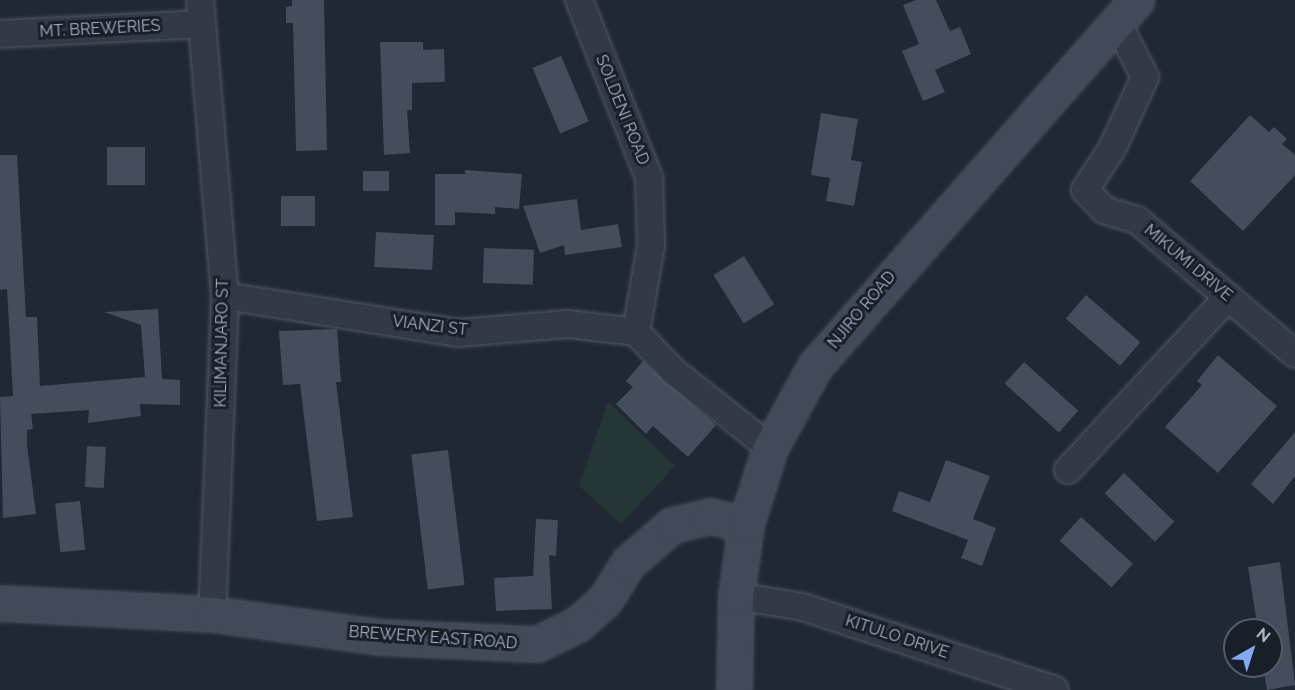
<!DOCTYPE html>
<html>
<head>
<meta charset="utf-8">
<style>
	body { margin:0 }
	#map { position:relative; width:1295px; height:690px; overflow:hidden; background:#202834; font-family:Raleway,sans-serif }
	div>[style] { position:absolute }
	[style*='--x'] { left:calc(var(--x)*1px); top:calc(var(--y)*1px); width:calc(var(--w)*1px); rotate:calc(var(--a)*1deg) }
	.green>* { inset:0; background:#253637 }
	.building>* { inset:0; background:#434d5c; transform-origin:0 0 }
	.roads { filter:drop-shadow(0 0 2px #515763) drop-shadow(0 0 2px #515763) }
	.street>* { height:26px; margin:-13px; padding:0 13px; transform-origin:13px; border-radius:13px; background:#333a45 }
	.secondary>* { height:33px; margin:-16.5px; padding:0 16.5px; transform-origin:16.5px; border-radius:16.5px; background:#424958 }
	span { translate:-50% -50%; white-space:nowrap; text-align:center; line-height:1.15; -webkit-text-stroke:6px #191f29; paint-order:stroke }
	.street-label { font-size:16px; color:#adb4c2 }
	.north { position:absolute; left:1223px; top:618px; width:60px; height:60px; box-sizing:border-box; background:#191f29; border:2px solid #545b66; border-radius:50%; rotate:39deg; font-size:16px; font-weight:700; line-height:24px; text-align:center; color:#adb4c2 }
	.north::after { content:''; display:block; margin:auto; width:21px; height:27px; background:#83aaf1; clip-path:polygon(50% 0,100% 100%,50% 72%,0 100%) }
</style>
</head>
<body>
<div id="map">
	<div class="green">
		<div style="clip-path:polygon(608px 402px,675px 466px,621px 524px,579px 486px)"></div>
	</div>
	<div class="building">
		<div style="clip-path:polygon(292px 0,324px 0,327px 150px,296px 151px,293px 23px,286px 23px,286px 7px,292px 6px)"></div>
		<div style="clip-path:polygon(916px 0,936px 0,950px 31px,960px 27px,971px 54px,935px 70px,945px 92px,923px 101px,902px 51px,919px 44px,903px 5px)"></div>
		<div style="clip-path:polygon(380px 42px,423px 42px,423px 50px,444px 49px,445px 82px,412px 83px,412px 110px,407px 110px,410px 153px,384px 155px)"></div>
		<div style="left:561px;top:56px;width:71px;height:31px;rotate:67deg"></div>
		<div style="clip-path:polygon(821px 113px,858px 119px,851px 160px,862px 162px,854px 206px,826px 201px,830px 178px,811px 175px)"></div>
		<div style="clip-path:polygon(1250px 115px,1269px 132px,1274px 127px,1287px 139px,1282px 144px,1295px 155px,1295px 175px,1243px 231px,1190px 181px)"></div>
		<div style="left:107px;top:147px;width:38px;height:38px"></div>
		<div style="clip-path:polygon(0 155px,17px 155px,26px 317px,37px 317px,40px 386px,145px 377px,141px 325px,104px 312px,158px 309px,162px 379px,180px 380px,180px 405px,140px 404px,141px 416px,88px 423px,89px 410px,31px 414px,33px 429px,27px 430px,27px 445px,36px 514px,3px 518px,0 397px,13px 396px,7px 289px,0 290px)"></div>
		<div style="clip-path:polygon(465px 170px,522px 174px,519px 209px,495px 207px,495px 214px,455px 212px,455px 225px,435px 225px,435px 174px,465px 174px)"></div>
		<div style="left:363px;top:171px;width:26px;height:20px"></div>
		<div style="left:281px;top:196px;width:34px;height:30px"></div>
		<div style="clip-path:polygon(577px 199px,581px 230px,618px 224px,622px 247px,565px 255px,564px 245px,540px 253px,523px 206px)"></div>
		<div style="left:376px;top:232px;width:58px;height:35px;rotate:3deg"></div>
		<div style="left:484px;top:248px;width:50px;height:35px;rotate:2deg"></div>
		<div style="left:744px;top:256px;width:57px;height:36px;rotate:58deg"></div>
		<div style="left:1086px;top:295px;width:72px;height:31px;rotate:41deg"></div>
		<div style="clip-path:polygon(337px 329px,341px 382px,336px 382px,353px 517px,317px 521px,300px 384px,283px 385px,279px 331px)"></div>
		<div style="clip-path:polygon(1218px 355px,1277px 406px,1218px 473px,1165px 427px,1202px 385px,1197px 381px)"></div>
		<div style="clip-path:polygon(643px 361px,716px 425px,688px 457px,653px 426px,646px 434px,616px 404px,633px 387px,626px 381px)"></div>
		<div style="left:1024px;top:362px;width:73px;height:29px;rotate:42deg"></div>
		<div style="clip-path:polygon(1295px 432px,1295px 476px,1273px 504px,1251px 484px)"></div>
		<div style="left:87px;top:446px;width:19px;height:41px;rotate:3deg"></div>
		<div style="left:448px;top:450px;width:136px;height:37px;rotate:83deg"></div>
		<div style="clip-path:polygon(946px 460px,990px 476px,973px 519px,996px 528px,982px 566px,961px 558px,968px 540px,892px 511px,899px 491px,930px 502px)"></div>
		<div style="left:1124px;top:473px;width:70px;height:28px;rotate:44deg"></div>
		<div style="left:80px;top:501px;width:49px;height:25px;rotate:84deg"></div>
		<div style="left:1081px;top:517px;width:70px;height:32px;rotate:42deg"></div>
		<div style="clip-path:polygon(536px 519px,558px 520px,556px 556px,549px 555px,552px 609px,496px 611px,494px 578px,533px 576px)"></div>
		<div style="clip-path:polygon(1280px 562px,1295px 685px,1267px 690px,1263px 666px,1271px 666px,1271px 630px,1258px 630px,1248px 567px)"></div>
	</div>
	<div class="roads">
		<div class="street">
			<div style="--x:200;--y:0;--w:297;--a:85.2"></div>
			<div style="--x:225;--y:296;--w:318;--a:92.3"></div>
			<div style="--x:579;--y:0;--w:191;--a:68.5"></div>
			<div style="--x:649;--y:178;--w:67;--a:88.3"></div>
			<div style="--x:651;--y:245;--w:88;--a:99.8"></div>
			<div style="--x:636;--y:332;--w:54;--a:46.5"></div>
			<div style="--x:673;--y:371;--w:124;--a:38.4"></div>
			<div style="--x:1117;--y:22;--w:62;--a:63"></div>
			<div style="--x:1145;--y:77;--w:77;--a:114.6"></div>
			<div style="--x:1113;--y:147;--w:51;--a:123.1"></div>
			<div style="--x:1085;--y:190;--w:28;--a:46"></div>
			<div style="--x:1104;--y:210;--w:34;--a:17"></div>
			<div style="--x:1137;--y:220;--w:207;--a:40.3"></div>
			<div style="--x:0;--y:34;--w:201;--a:-2.8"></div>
			<div style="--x:225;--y:296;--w:236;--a:9"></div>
			<div style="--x:458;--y:333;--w:110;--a:-4.7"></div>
			<div style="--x:568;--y:324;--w:68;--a:6.7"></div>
			<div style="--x:1068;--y:470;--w:236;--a:-47.2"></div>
			<div style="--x:736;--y:596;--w:68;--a:9.3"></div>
			<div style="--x:803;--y:607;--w:265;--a:18.2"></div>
		</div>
		<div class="secondary">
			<div style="--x:0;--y:603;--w:212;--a:3"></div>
			<div style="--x:212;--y:614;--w:170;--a:7.8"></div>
			<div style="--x:380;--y:637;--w:157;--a:2.6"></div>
			<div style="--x:537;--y:644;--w:46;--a:-26"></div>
			<div style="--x:578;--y:624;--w:36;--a:-42"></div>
			<div style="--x:605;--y:600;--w:44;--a:-58.1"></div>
			<div style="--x:628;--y:563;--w:58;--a:-40.8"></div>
			<div style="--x:672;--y:525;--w:39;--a:-13"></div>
			<div style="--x:710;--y:516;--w:37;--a:13"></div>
			<div style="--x:734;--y:690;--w:94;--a:-88.8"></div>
			<div style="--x:736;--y:596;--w:73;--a:-82.1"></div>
			<div style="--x:746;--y:524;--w:80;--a:-72.5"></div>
			<div style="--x:770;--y:448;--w:94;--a:-61.2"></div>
			<div style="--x:815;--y:366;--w:487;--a:-48.7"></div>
		</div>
	</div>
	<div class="street-label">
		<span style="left:100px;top:29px;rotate:-3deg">MT. BREWERIES</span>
		<span style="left:622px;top:110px;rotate:68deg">SOLDENI ROAD</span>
		<span style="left:1188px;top:263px;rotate:40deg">MIKUMI DRIVE</span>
		<span style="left:862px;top:310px;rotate:-50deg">NJIRO ROAD</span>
		<span style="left:430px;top:326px;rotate:7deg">VIANZI ST</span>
		<span style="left:222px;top:343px;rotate:-89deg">KILIMANJARO ST</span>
		<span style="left:897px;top:637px;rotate:18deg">KITULO DRIVE</span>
		<span style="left:433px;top:638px;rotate:4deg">BREWERY EAST ROAD</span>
	</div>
	<div class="north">N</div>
</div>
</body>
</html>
